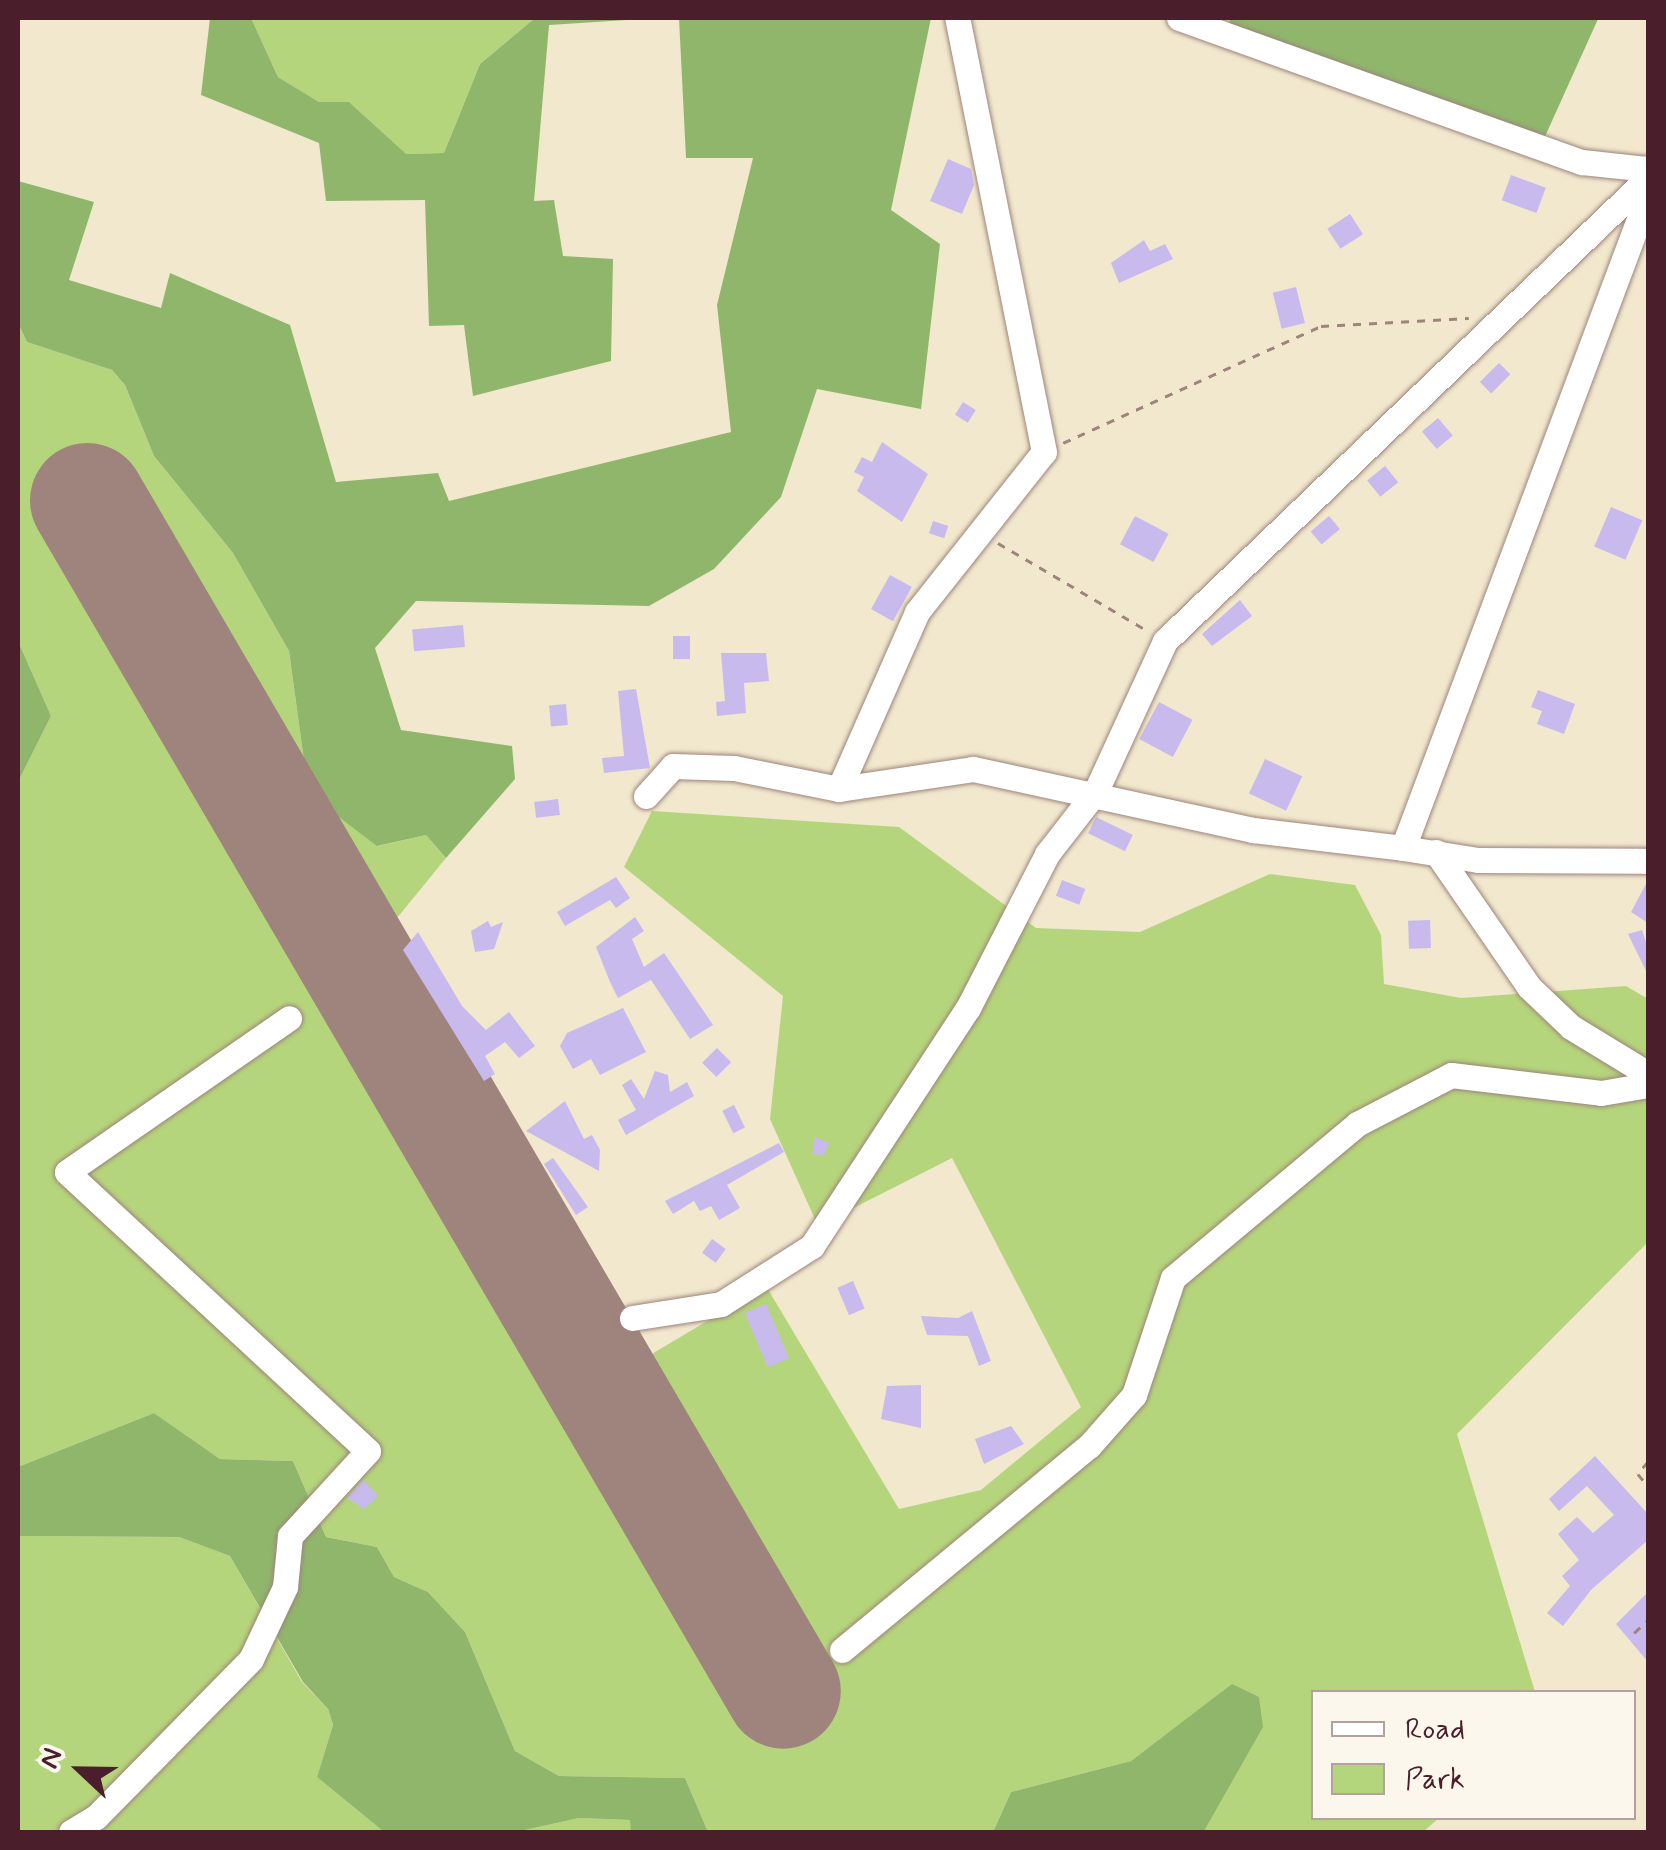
<!DOCTYPE html>
<html>
<head>
<meta charset="utf-8">
<style>
	body { margin:0 }
	#map { position:relative; width:1666px; height:1850px; overflow:hidden; background:#f1e8ce; font-family:Mynerve,sans-serif }
	div>[style] { position:absolute }
	[style*='--x'] { left:calc(var(--x)*1px); top:calc(var(--y)*1px); width:calc(var(--w)*1px); rotate:calc(var(--a)*1deg) }
	.green>* { inset:0; background:#b5d57c }
	.forest>* { inset:0; background:#90b66c }
	.runway>* { height:115px; margin:-57.5px; padding:0 57.5px; transform-origin:57.5px; border-radius:57.5px; background:#9e847c }
	.building>* { inset:0; background:#c9baee; transform-origin:0 0 }
	.path>* { height:2.5px; margin-top:-1.25px; transform-origin:0; background:repeating-linear-gradient(90deg,#9e847c 0 8px,transparent 0 16px) }
	.roads { filter:drop-shadow(0 0 2px #9e847c) drop-shadow(0 0 2px #9e847c) }
	.minor>* { height:25px; margin:-12.5px; padding:0 12.5px; transform-origin:12.5px; border-radius:12.5px; background:#fff }
	span { translate:-50% -50%; white-space:nowrap; text-align:center; line-height:1.15; -webkit-text-stroke:10px #fbf7ec; paint-order:stroke }
	.frame { position:absolute; inset:0; border:20px solid #4a1f2b; pointer-events:none }
	.legend { position:absolute; left:1311px; top:1690px; width:325px; height:130px; box-sizing:border-box; background:#fbf7ec; border:2px solid #b4a19f; margin:0; padding:12px 18px; list-style:none; font-size:30px; color:#4a1f2b }
	.legend li { display:flex; align-items:center; gap:20px; height:50px }
	.legend b { width:50px; border:2px solid #b4a19f }
	.north { position:absolute; left:30px; top:1720px; width:100px; height:100px; -webkit-text-stroke:8px #fbf7ec; paint-order:stroke; rotate:292deg; font-size:28px; font-weight:700; line-height:40px; text-align:center; color:#4a1f2b }
	.north::after { content:''; display:block; margin:auto; width:35px; height:45px; background:#4a1f2b; clip-path:polygon(50% 0,100% 100%,50% 72%,0 100%) }
</style>
</head>
<body>
<div id="map">
	<div class="green">
		<div style="clip-path:polygon(251px 18px,535px 18px,480px 64px,444px 153px,405px 154px,349px 102px,319px 102px,278px 77px)"></div>
		<div style="clip-path:polygon(18px 323px,27px 342px,112px 370px,125px 385px,154px 456px,233px 553px,289px 651px,306px 775px,378px 846px,426px 835px,446px 858px,388px 929px,640px 1361px,766px 1286px,899px 1509px,981px 1490px,1081px 1407px,952px 1158px,818px 1226px,770px 1119px,783px 996px,624px 867px,652px 811px,899px 827px,1036px 928px,1140px 932px,1270px 874px,1355px 885px,1381px 935px,1384px 984px,1461px 998px,1626px 986px,1648px 999px,1648px 1242px,1457px 1434px,1535px 1692px,1314px 1692px,1314px 1818px,1439px 1818px,1423px 1832px,1201px 1832px,1232px 1685px,1131px 1761px,1011px 1792px,993px 1832px,708px 1832px,685px 1778px,559px 1776px,515px 1751px,465px 1632px,428px 1592px,394px 1577px,377px 1547px,326px 1537px,293px 1461px,220px 1459px,154px 1413px,18px 1467px,18px 782px,51px 716px,18px 641px)"></div>
		<div style="clip-path:polygon(18px 1536px,179px 1537px,230px 1556px,302px 1682px,328px 1709px,333px 1725px,317px 1777px,384px 1832px,18px 1832px)"></div>
		<div style="clip-path:polygon(579px 1818px,631px 1820px,631px 1832px,516px 1832px)"></div>
	</div>
	<div class="forest">
		<div style="clip-path:polygon(210px 18px,251px 18px,278px 77px,319px 102px,349px 102px,406px 154px,444px 153px,480px 64px,535px 18px,657px 18px,549px 25px,534px 201px,554px 200px,563px 256px,613px 259px,611px 361px,473px 396px,464px 325px,429px 326px,425px 200px,326px 201px,319px 143px,201px 95px)"></div>
		<div style="clip-path:polygon(679px 18px,931px 18px,891px 210px,940px 244px,921px 409px,817px 389px,781px 497px,714px 569px,649px 606px,416px 601px,375px 648px,401px 730px,512px 746px,515px 779px,446px 858px,426px 835px,377px 846px,323px 805px,306px 775px,289px 651px,233px 553px,154px 456px,125px 385px,112px 370px,27px 342px,18px 323px,18px 181px,94px 202px,69px 280px,161px 308px,170px 273px,290px 325px,336px 482px,438px 473px,449px 501px,731px 432px,717px 305px,753px 158px,686px 158px)"></div>
		<div style="clip-path:polygon(1231px 18px,1595px 18px,1598px 19px,1538px 152px,1221px 43px)"></div>
		<div style="clip-path:polygon(18px 641px,51px 716px,18px 782px)"></div>
		<div style="clip-path:polygon(154px 1413px,220px 1459px,293px 1461px,326px 1537px,377px 1547px,394px 1577px,428px 1592px,465px 1632px,515px 1751px,559px 1776px,685px 1778px,708px 1832px,631px 1832px,630px 1820px,579px 1818px,516px 1832px,384px 1832px,317px 1777px,333px 1725px,328px 1709px,303px 1682px,230px 1556px,179px 1537px,18px 1536px,18px 1467px)"></div>
		<div style="clip-path:polygon(1232px 1684px,1259px 1697px,1263px 1727px,1204px 1831px,993px 1832px,1011px 1792px,1131px 1761px)"></div>
	</div>
	<div class="runway">
		<div style="--x:87;--y:500;--w:1379;--a:59.7"></div>
	</div>
	<div class="building">
		<div style="clip-path:polygon(948px 159px,971px 169px,974px 185px,962px 214px,930px 201px)"></div>
		<div style="left:1511px;top:175px;width:37px;height:27px;rotate:20deg"></div>
		<div style="left:1350px;top:214px;width:24px;height:27px;rotate:57deg"></div>
		<div style="clip-path:polygon(1144px 240px,1150px 251px,1165px 244px,1173px 259px,1119px 283px,1111px 263px)"></div>
		<div style="left:1296px;top:287px;width:37px;height:24px;rotate:76deg"></div>
		<div style="left:1499px;top:363px;width:16px;height:27px;rotate:45deg"></div>
		<div style="left:963px;top:402px;width:15px;height:15px;rotate:32deg"></div>
		<div style="left:1438px;top:418px;width:23px;height:21px;rotate:50deg"></div>
		<div style="clip-path:polygon(882px 442px,928px 474px,902px 522px,857px 491px,864px 477px,854px 472px,862px 457px,872px 462px)"></div>
		<div style="left:1385px;top:466px;width:21px;height:23px;rotate:51deg"></div>
		<div style="left:1611px;top:507px;width:34px;height:43px;rotate:23deg"></div>
		<div style="left:1135px;top:516px;width:38px;height:32px;rotate:28deg"></div>
		<div style="left:1329px;top:516px;width:17px;height:24px;rotate:50deg"></div>
		<div style="left:933px;top:521px;width:16px;height:13px;rotate:18deg"></div>
		<div style="left:890px;top:575px;width:25px;height:39px;rotate:29deg"></div>
		<div style="clip-path:polygon(1240px 600px,1252px 616px,1212px 646px,1202px 634px)"></div>
		<div style="left:463px;top:625px;width:22px;height:51px;rotate:85deg"></div>
		<div style="left:673px;top:636px;width:17px;height:23px"></div>
		<div style="clip-path:polygon(721px 653px,766px 653px,769px 681px,744px 683px,746px 713px,717px 716px,716px 702px,725px 701px)"></div>
		<div style="clip-path:polygon(636px 689px,650px 768px,604px 773px,602px 758px,624px 756px,618px 691px)"></div>
		<div style="clip-path:polygon(1538px 690px,1575px 704px,1564px 734px,1537px 724px,1542px 711px,1531px 707px)"></div>
		<div style="left:1159px;top:702px;width:38px;height:42px;rotate:28deg"></div>
		<div style="left:566px;top:704px;width:21px;height:17px;rotate:85deg"></div>
		<div style="left:1265px;top:759px;width:41px;height:38px;rotate:25deg"></div>
		<div style="left:558px;top:799px;width:16px;height:24px;rotate:83deg"></div>
		<div style="left:1096px;top:817px;width:41px;height:18px;rotate:26deg"></div>
		<div style="clip-path:polygon(616px 877px,630px 898px,616px 908px,610px 900px,565px 926px,557px 912px)"></div>
		<div style="left:1062px;top:880px;width:25px;height:17px;rotate:21deg"></div>
		<div style="clip-path:polygon(1648px 880px,1648px 923px,1631px 912px)"></div>
		<div style="clip-path:polygon(635px 917px,644px 931px,632px 939px,644px 967px,664px 953px,713px 1025px,690px 1039px,651px 980px,618px 998px,610px 982px,596px 947px)"></div>
		<div style="left:1430px;top:920px;width:28px;height:22px;rotate:88deg"></div>
		<div style="clip-path:polygon(488px 921px,491px 927px,503px 922px,494px 949px,475px 952px,471px 931px)"></div>
		<div style="clip-path:polygon(1642px 930px,1648px 948px,1648px 975px,1628px 934px)"></div>
		<div style="clip-path:polygon(418px 932px,462px 1006px,486px 1030px,509px 1012px,535px 1046px,519px 1058px,505px 1042px,485px 1056px,495px 1074px,484px 1081px,403px 950px)"></div>
		<div style="clip-path:polygon(623px 1008px,646px 1052px,600px 1075px,591px 1059px,573px 1069px,560px 1046px,567px 1033px)"></div>
		<div style="left:717px;top:1048px;width:20px;height:21px;rotate:45deg"></div>
		<div style="clip-path:polygon(655px 1071px,668px 1075px,670px 1092px,687px 1082px,694px 1096px,626px 1135px,618px 1120px,636px 1110px,622px 1085px,631px 1079px,644px 1099px)"></div>
		<div style="clip-path:polygon(565px 1101px,584px 1139px,592px 1135px,600px 1150px,599px 1171px,526px 1131px)"></div>
		<div style="left:734px;top:1105px;width:25px;height:13px;rotate:64deg"></div>
		<div style="clip-path:polygon(815px 1137px,829px 1143px,824px 1155px,812px 1154px)"></div>
		<div style="clip-path:polygon(779px 1143px,784px 1152px,727px 1185px,740px 1208px,719px 1220px,711px 1206px,700px 1211px,694px 1201px,673px 1214px,665px 1201px)"></div>
		<div style="clip-path:polygon(553px 1158px,588px 1207px,576px 1215px,544px 1164px)"></div>
		<div style="left:712px;top:1239px;width:17px;height:17px;rotate:36deg"></div>
		<div style="left:853px;top:1281px;width:30px;height:17px;rotate:67deg"></div>
		<div style="left:766px;top:1304px;width:59px;height:23px;rotate:67deg"></div>
		<div style="clip-path:polygon(972px 1311px,991px 1361px,979px 1366px,968px 1336px,927px 1335px,921px 1316px,958px 1318px)"></div>
		<div style="clip-path:polygon(921px 1385px,921px 1428px,881px 1419px,887px 1386px)"></div>
		<div style="clip-path:polygon(1011px 1426px,1024px 1444px,984px 1464px,975px 1439px)"></div>
		<div style="clip-path:polygon(1595px 1456px,1648px 1514px,1648px 1540px,1591px 1590px,1563px 1626px,1547px 1613px,1570px 1586px,1562px 1576px,1579px 1560px,1558px 1534px,1577px 1517px,1593px 1533px,1614px 1515px,1587px 1486px,1559px 1511px,1549px 1499px)"></div>
		<div style="clip-path:polygon(363px 1480px,378px 1496px,364px 1509px,347px 1498px)"></div>
		<div style="clip-path:polygon(1648px 1592px,1648px 1662px,1616px 1624px)"></div>
	</div>
	<div class="path">
		<div style="--x:1063;--y:443;--w:283;--a:-24.4"></div>
		<div style="--x:1321;--y:326;--w:148;--a:-3.1"></div>
		<div style="--x:998;--y:543;--w:172;--a:30.4"></div>
		<div style="--x:1648;--y:1462;--w:16;--a:130"></div>
		<div style="--x:1638;--y:1474;--w:16;--a:50"></div>
		<div style="--x:1634;--y:1633;--w:19;--a:-43"></div>
	</div>
	<div class="roads">
		<div class="minor">
			<div style="--x:1179;--y:18;--w:428;--a:19.7"></div>
			<div style="--x:1582;--y:162;--w:66;--a:6.1"></div>
			<div style="--x:1648;--y:195;--w:697;--a:110.57"></div>
			<div style="--x:1403;--y:848;--w:76;--a:9.1"></div>
			<div style="--x:1478;--y:860;--w:170;--a:0.3"></div>
			<div style="--x:839;--y:789;--w:193;--a:-66.2"></div>
			<div style="--x:917;--y:612;--w:204;--a:-51.6"></div>
			<div style="--x:1044;--y:452;--w:443;--a:-101.3"></div>
			<div style="--x:646;--y:796;--w:40;--a:-48"></div>
			<div style="--x:673;--y:766;--w:61;--a:1.9"></div>
			<div style="--x:734;--y:768;--w:107;--a:11.3"></div>
			<div style="--x:839;--y:789;--w:135;--a:-8.5"></div>
			<div style="--x:973;--y:769;--w:287;--a:12.3"></div>
			<div style="--x:1253;--y:830;--w:151;--a:6.8"></div>
			<div style="--x:1436;--y:852;--w:164;--a:55.4"></div>
			<div style="--x:1529;--y:987;--w:58;--a:43.6"></div>
			<div style="--x:1571;--y:1027;--w:90;--a:31.4"></div>
			<div style="--x:632;--y:1318;--w:90;--a:-8.9"></div>
			<div style="--x:721;--y:1304;--w:108;--a:-32.5"></div>
			<div style="--x:812;--y:1246;--w:285;--a:-56.8"></div>
			<div style="--x:968;--y:1008;--w:173;--a:-62.8"></div>
			<div style="--x:1047;--y:854;--w:80;--a:-52.1"></div>
			<div style="--x:1096;--y:791;--w:165;--a:-65.3"></div>
			<div style="--x:1165;--y:641;--w:669;--a:-43.79"></div>
			<div style="--x:842;--y:1650;--w:320;--a:-39.6"></div>
			<div style="--x:1089;--y:1446;--w:68;--a:-48.6"></div>
			<div style="--x:1134;--y:1395;--w:123;--a:-71.6"></div>
			<div style="--x:1173;--y:1278;--w:240;--a:-39.9"></div>
			<div style="--x:1357;--y:1124;--w:106;--a:-27.5"></div>
			<div style="--x:1451;--y:1075;--w:151;--a:6.8"></div>
			<div style="--x:1601;--y:1093;--w:48;--a:-9.7"></div>
			<div style="--x:71;--y:1832;--w:29;--a:-31"></div>
			<div style="--x:96;--y:1817;--w:221;--a:-45.5"></div>
			<div style="--x:251;--y:1659;--w:80;--a:-64.7"></div>
			<div style="--x:285;--y:1587;--w:51;--a:-84.4"></div>
			<div style="--x:290;--y:1536;--w:115;--a:-47.5"></div>
			<div style="--x:368;--y:1451;--w:410;--a:-137.2"></div>
			<div style="--x:67;--y:1172;--w:270;--a:-34.7"></div>
		</div>
	</div>
	<div class="frame"></div>
	<ul class="legend">
	<li><b style="height:12px;background:#fff"></b>Road</li>
	<li><b style="height:28px;background:#b5d57c"></b>Park</li>
	</ul>
	<div class="north">N</div>
</div>
</body>
</html>
